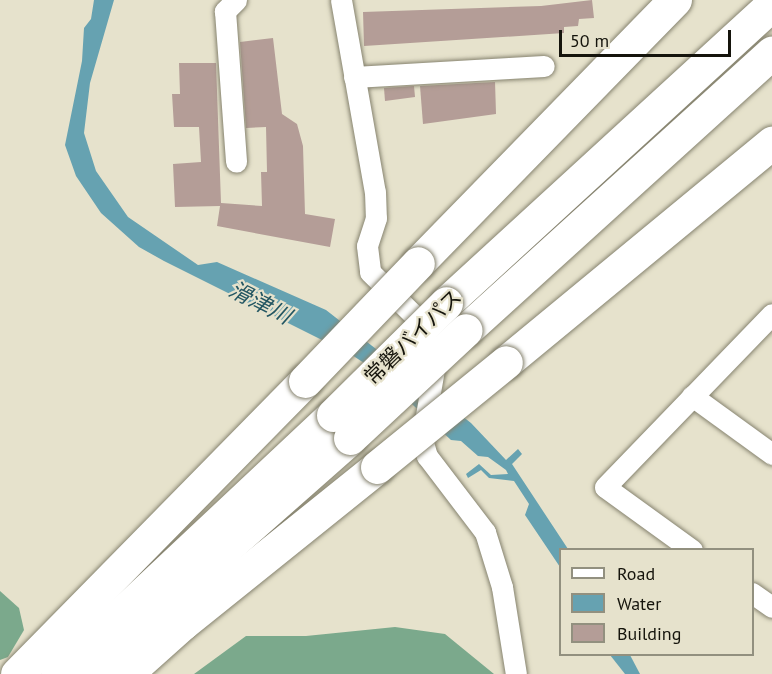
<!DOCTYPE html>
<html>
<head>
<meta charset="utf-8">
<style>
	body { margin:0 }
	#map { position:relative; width:772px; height:674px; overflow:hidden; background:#e6e2cc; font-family:"PT Sans","Noto Sans JP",sans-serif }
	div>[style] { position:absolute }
	.forest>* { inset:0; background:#7ba98c }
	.water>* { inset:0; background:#66a2b1 }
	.building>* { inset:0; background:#b49d97 }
	.roads { filter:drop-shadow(0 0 2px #86836f) drop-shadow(0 0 2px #86836f) }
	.street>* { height:21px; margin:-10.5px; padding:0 10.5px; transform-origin:10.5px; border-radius:10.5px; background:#fff }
	.highway>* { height:33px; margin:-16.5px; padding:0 16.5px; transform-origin:16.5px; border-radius:16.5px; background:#fff }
	.bridges { filter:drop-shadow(0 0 2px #86836f) drop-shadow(0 0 2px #86836f) }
	.highway-bridge>* { height:33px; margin:-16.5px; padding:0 16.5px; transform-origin:16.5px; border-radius:16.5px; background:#fff }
	span { translate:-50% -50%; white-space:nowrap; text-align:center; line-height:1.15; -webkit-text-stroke:4.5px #e6e2cc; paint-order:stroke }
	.street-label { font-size:21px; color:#15140c }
	.water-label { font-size:22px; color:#235662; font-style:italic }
	.legend { position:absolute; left:559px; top:548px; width:195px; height:108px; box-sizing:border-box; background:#e6e2cc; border:2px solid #92907f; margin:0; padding:8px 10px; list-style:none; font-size:18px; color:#15140c }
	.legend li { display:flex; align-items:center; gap:12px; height:30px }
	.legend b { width:30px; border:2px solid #92907f }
	.scale { position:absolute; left:559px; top:30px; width:172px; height:27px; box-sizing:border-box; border:3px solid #15140c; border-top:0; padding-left:8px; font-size:18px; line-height:21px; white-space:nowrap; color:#15140c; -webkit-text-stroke:4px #e6e2cc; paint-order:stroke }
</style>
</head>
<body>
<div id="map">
	<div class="forest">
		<div style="clip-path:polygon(0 591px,19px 608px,24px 630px,8px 657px,0 660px)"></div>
		<div style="clip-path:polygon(395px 627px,445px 634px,494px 674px,194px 674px,246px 636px,306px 636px)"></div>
	</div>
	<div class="water">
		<div style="clip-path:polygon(94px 0,114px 0,90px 83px,84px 133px,96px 171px,128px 217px,198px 265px,217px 262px,326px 310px,471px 423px,506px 460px,518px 449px,522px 454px,512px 464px,568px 549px,560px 550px,560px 567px,525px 515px,529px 504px,514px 481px,489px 478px,481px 470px,468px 478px,466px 474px,479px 464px,491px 475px,508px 474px,506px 470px,488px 457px,478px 456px,461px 441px,451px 440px,376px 371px,352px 355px,164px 261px,139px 247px,101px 213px,76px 176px,65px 145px,82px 61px,84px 28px,91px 19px)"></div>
		<div style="clip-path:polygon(610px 655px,630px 655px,640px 674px,625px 674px)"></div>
	</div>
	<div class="building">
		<div style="clip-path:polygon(592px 0,594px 18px,579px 19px,578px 26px,564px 27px,564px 33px,364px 46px,363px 12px,541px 6px)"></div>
		<div style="clip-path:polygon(273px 38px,282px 114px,297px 124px,303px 146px,305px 214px,335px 219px,330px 247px,217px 226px,220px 206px,175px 207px,173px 164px,201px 162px,199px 127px,174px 127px,172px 94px,180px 94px,179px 63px,216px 63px,221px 203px,262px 206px,261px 172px,267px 172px,266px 127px,246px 128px,240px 42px)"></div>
		<div style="clip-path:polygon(495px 82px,496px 114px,423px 124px,420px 86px)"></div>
		<div style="clip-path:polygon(414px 86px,415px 97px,385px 101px,384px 88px)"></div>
	</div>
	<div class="roads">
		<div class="street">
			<div style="left:236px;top:0;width:16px;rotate:135deg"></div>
			<div style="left:225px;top:11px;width:151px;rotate:85.8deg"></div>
			<div style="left:341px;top:0;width:195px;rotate:80deg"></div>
			<div style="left:375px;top:192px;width:26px;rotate:88deg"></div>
			<div style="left:376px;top:218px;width:29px;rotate:108deg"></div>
			<div style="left:367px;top:246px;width:26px;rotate:83deg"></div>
			<div style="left:370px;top:272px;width:74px;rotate:44.5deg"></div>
			<div style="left:423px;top:324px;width:27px;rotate:56deg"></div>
			<div style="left:438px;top:346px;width:94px;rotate:99.8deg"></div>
			<div style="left:422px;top:439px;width:18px;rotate:74deg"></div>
			<div style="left:427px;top:456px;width:96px;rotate:52.7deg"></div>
			<div style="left:485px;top:532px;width:58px;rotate:72.8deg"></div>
			<div style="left:502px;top:587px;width:88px;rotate:80.9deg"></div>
			<div style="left:354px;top:77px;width:190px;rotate:-3.3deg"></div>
			<div style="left:692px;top:396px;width:99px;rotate:35.9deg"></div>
			<div style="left:692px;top:550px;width:107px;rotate:-144.1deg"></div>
			<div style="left:605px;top:487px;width:240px;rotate:-46deg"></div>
			<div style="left:752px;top:593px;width:24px;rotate:35deg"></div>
		</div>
		<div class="highway">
			<div style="left:418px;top:263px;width:368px;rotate:-45.7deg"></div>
			<div style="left:446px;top:303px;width:442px;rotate:-42.5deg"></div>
			<div style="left:466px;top:330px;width:413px;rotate:-42.2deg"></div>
			<div style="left:506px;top:362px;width:345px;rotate:-39.5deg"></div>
			<div style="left:17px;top:674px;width:411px;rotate:-45.5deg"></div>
			<div style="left:57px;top:674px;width:378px;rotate:-43.2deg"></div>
			<div style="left:93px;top:674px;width:98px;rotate:-45.4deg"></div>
			<div style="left:162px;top:604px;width:251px;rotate:-41.4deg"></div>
			<div style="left:126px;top:674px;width:75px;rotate:-41.8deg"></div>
			<div style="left:182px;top:624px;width:250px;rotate:-38.8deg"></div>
		</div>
	</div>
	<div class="bridges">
		<div class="highway-bridge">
			<div style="left:305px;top:381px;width:163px;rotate:-46.2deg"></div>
			<div style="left:333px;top:415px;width:159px;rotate:-44.7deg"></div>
			<div style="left:350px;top:438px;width:158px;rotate:-43deg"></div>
			<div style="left:377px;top:467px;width:166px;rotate:-39.1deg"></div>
		</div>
	</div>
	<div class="street-label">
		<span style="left:413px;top:337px;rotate:-44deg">常磐バイパス</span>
	</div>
	<div class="water-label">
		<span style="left:260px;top:303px;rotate:27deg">滑津川</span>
	</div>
	<ul class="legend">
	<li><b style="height:8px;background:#fff"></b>Road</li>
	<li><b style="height:16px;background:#66a2b1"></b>Water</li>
	<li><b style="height:16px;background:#b49d97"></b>Building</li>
	</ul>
	<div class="scale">50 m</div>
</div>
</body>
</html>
